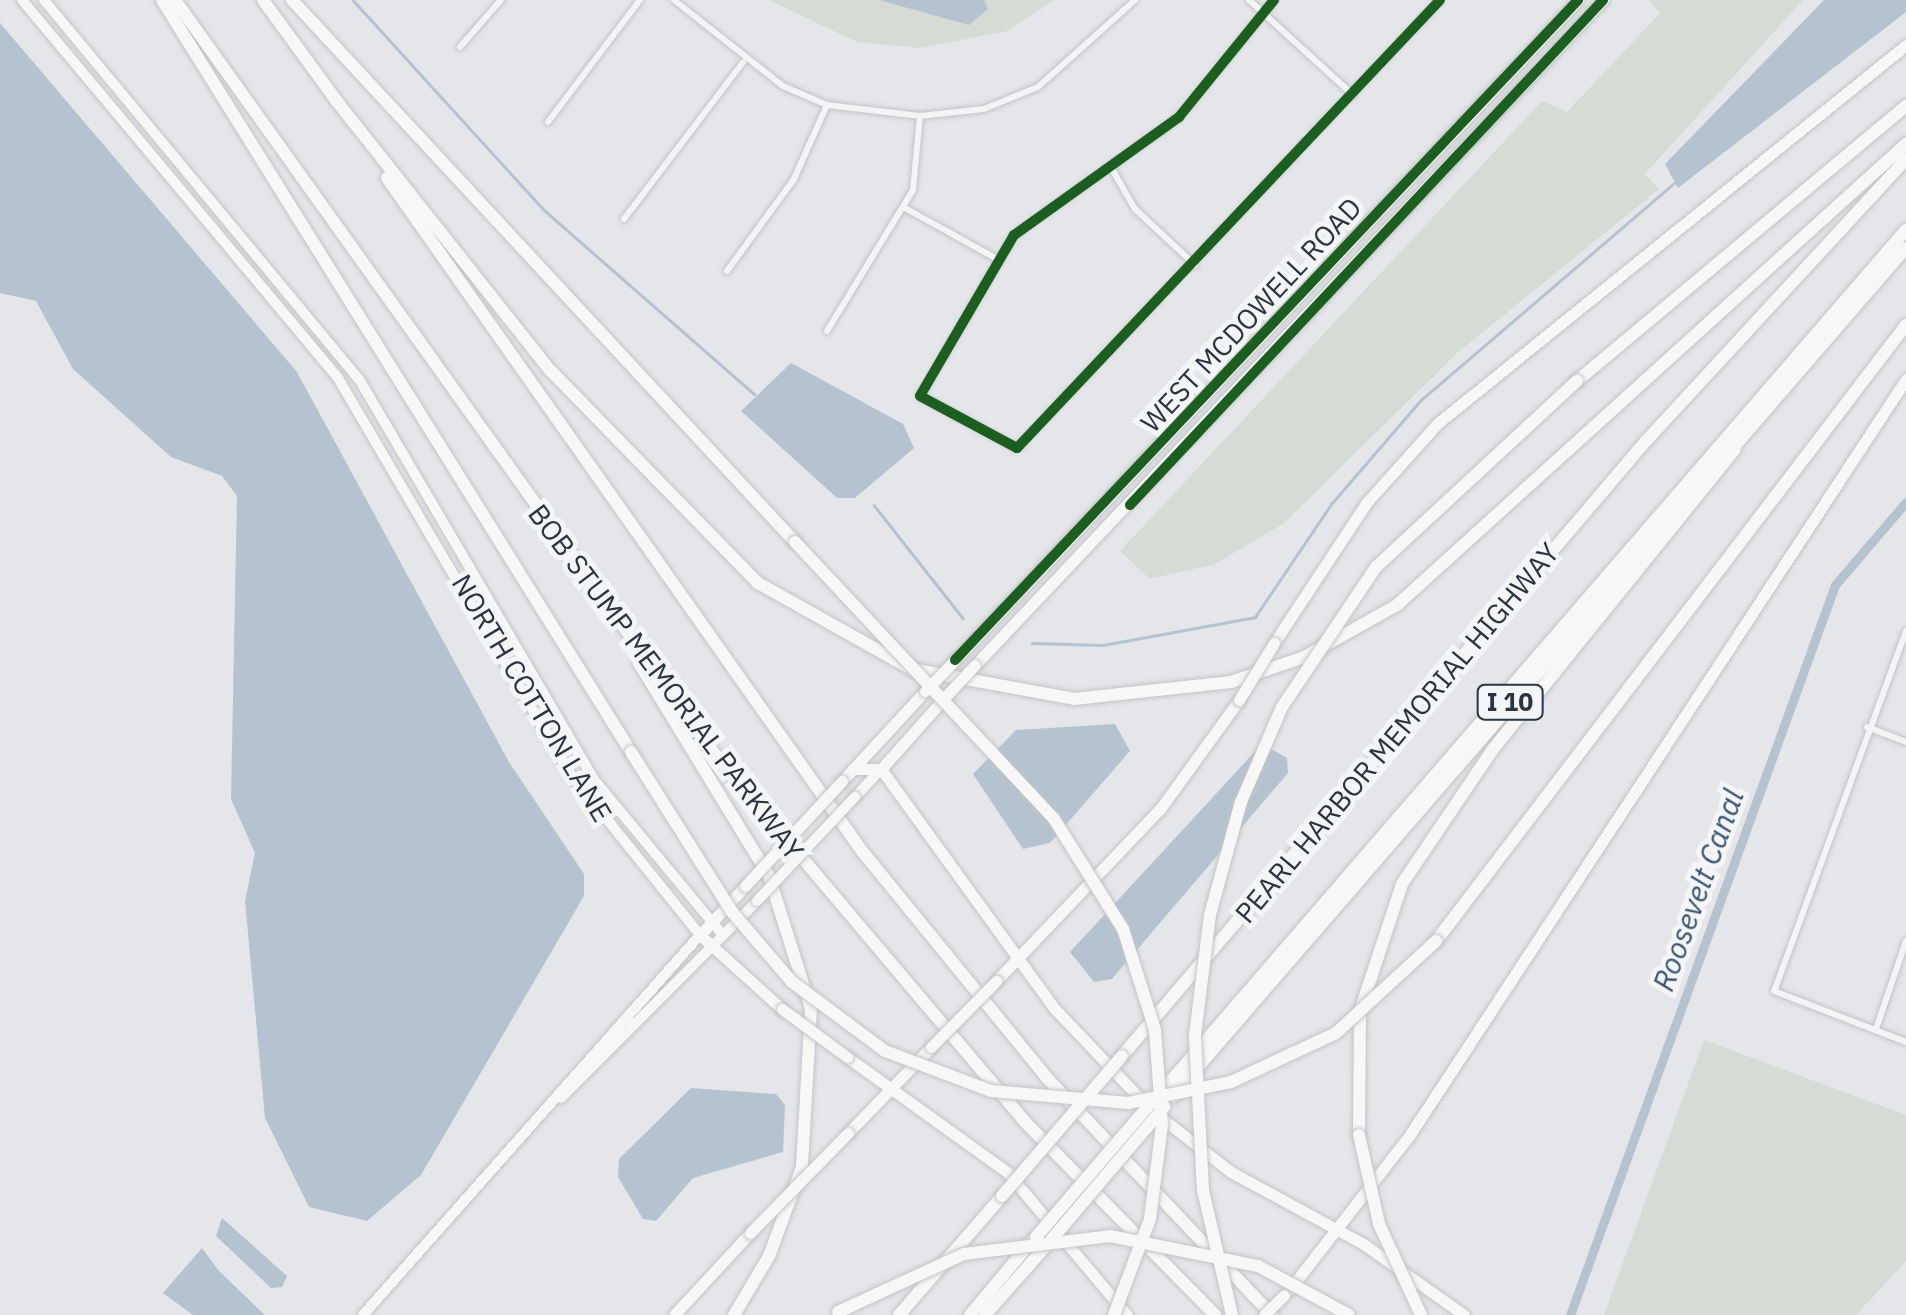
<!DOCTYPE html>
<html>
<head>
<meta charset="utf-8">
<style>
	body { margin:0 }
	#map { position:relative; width:1906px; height:1315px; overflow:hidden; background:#e4e6e9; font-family:"IBM Plex Sans",sans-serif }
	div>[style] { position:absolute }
	.green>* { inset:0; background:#d5dcd5 }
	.water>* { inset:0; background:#b5c3d0 }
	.stream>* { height:2.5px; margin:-1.25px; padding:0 1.25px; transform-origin:1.25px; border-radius:1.25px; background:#b5c3d0 }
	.canal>* { height:9px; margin:-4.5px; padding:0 4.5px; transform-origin:4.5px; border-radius:4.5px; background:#b5c3d0 }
	.roads { filter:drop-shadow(0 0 2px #c2c4c7) drop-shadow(0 0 2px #c2c4c7) }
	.street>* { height:6px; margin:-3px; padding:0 3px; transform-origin:3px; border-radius:3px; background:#f3f4f5 }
	.secondary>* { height:10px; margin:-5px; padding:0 5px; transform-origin:5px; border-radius:5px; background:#f7f7f7 }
	.primary>* { height:11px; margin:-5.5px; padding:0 5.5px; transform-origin:5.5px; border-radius:5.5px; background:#f7f7f7 }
	.highway>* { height:12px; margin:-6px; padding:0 6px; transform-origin:6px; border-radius:6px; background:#f7f7f7 }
	.bridges { filter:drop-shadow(0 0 2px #c2c4c7) drop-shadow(0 0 2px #c2c4c7) }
	.secondary-bridge>* { height:10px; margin:-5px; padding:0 5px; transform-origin:5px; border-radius:5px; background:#f7f7f7 }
	.primary-bridge>* { height:11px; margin:-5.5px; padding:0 5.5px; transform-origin:5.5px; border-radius:5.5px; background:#f7f7f7 }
	.highway-bridge>* { height:12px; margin:-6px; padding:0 6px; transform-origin:6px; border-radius:6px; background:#f7f7f7 }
	.cycleway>* { height:10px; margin:-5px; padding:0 5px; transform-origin:5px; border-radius:5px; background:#1b5e20 }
	span { translate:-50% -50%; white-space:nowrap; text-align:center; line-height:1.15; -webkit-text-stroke:10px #f3f5f7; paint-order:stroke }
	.shield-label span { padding:2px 8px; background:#f3f5f7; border:2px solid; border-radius:8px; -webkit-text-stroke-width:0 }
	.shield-label { font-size:25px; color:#2c3441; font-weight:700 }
	.street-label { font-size:28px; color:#2c3441 }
	.water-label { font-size:30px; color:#3a5471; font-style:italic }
</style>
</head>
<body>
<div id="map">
	<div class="green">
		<div style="clip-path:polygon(769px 0,1054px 0,1008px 31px,919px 48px,857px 42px)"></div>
		<div style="clip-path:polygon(1648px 0,1803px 0,1645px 174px,1659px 189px,1456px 354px,1283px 524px,1215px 564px,1150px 579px,1120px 551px,1542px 101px,1567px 112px,1660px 13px)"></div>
		<div style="clip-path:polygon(1704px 1040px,1906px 1115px,1906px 1261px,1856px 1315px,1604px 1315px)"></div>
	</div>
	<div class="water">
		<div style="clip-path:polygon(879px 0,984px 0,988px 9px,969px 25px)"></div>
		<div style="clip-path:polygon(1824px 0,1906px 0,1906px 12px,1678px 188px,1665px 164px)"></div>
		<div style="clip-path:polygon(0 23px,297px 372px,509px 762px,584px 874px,584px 896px,421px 1175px,367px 1221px,309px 1207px,265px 1118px,245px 901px,255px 853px,231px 799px,237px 496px,222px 476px,171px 457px,73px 369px,36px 301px,0 293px)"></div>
		<div style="clip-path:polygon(791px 363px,903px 424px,914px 448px,855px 498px,837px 498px,741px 411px)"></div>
		<div style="clip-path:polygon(1115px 724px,1130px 751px,1050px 843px,1023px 849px,973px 774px,1016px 730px)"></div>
		<div style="clip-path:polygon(1262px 744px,1287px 758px,1288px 773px,1112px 979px,1094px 982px,1070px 952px)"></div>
		<div style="clip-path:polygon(691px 1088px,776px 1094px,785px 1105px,783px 1152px,693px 1178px,656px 1221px,643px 1219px,618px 1177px,619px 1159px)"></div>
		<div style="clip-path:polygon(222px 1218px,287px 1276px,282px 1287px,271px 1288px,216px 1236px)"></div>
		<div style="clip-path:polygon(202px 1248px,219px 1271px,265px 1315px,193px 1315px,163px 1293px)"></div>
	</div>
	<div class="stream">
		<div style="left:353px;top:0;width:282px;rotate:47.7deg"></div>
		<div style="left:543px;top:209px;width:281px;rotate:41.2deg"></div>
		<div style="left:874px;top:505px;width:144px;rotate:51.8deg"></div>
		<div style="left:1032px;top:643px;width:71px;rotate:1.6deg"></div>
		<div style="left:1103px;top:645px;width:155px;rotate:-10.4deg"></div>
		<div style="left:1255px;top:617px;width:138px;rotate:-56deg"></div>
		<div style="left:1332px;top:503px;width:136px;rotate:-49.2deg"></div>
		<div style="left:1421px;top:400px;width:333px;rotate:-40.6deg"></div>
	</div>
	<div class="canal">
		<div style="left:1570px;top:1315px;width:777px;rotate:-70.05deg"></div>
		<div style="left:1835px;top:585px;width:109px;rotate:-49.5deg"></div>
	</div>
	<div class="roads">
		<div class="street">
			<div style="left:674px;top:0;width:139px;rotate:38.3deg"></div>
			<div style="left:783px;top:86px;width:48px;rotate:23.4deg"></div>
			<div style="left:827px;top:105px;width:94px;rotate:6.7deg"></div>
			<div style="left:920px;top:116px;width:64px;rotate:-6.2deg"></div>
			<div style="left:984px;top:109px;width:58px;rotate:-22.2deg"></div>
			<div style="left:1038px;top:87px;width:130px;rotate:-41.9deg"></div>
			<div style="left:1249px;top:0;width:141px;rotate:42.4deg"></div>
			<div style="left:1274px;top:0;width:151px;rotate:129.1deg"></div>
			<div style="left:1179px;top:117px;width:203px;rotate:144.4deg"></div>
			<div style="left:1014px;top:235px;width:186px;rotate:120.3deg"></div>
			<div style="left:920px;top:396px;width:110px;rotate:28.2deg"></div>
			<div style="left:1017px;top:448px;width:616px;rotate:-46.64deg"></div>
			<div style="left:460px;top:47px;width:62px;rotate:-48.9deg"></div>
			<div style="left:548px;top:122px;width:153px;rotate:-53deg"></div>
			<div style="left:1112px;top:169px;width:46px;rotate:60.1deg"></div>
			<div style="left:1135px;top:209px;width:82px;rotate:43deg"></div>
			<div style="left:905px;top:208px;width:107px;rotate:29deg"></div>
			<div style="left:624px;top:219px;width:197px;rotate:-52.8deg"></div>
			<div style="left:727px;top:271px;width:114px;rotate:-53.9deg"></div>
			<div style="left:794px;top:179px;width:81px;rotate:-66deg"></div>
			<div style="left:827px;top:331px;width:165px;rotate:-58.6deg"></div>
			<div style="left:913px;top:190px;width:74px;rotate:-84.6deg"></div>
			<div style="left:1906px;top:631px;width:383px;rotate:110.1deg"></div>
			<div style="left:1774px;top:991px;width:142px;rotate:21.1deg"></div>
			<div style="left:1867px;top:727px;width:42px;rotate:21deg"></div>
			<div style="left:1876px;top:1029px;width:93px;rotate:-71.2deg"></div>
		</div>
		<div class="secondary">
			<div style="left:22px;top:0;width:493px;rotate:50.1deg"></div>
			<div style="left:338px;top:378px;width:457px;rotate:59.6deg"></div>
			<div style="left:569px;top:772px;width:209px;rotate:51.2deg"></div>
			<div style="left:700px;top:935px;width:508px;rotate:131.57deg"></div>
			<div style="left:44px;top:0;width:493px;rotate:50.3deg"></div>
			<div style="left:359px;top:379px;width:466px;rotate:59.6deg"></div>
			<div style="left:595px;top:781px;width:200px;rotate:50.3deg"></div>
			<div style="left:855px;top:797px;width:38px;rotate:-47deg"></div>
			<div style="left:561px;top:1098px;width:278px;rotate:-45.1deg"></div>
		</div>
		<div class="primary">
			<div style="left:1274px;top:643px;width:169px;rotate:-56.6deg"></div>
			<div style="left:1367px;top:502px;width:106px;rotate:-48.1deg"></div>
			<div style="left:1438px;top:423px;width:602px;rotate:-38.93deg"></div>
			<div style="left:955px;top:660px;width:908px;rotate:-46.65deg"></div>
			<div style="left:975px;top:665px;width:915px;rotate:-46.64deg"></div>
			<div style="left:853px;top:769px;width:28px"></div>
			<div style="left:881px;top:769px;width:296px;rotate:54.1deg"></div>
			<div style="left:1055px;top:1009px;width:131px;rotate:46.5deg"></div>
			<div style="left:881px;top:769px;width:98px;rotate:-48.3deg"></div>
			<div style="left:842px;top:781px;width:122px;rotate:-47.3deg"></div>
			<div style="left:745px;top:886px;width:67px;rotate:132.6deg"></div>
			<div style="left:700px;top:935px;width:110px;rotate:42.1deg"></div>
			<div style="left:996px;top:981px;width:238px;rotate:-46.4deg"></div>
			<div style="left:1160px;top:809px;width:135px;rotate:-54.1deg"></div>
			<div style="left:847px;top:1057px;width:197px;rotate:35.7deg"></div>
			<div style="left:1007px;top:1172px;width:187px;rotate:50deg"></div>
			<div style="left:1159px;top:1116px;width:91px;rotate:37.9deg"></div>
			<div style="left:1231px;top:1172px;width:149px;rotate:28.5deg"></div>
			<div style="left:1362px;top:1243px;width:125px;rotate:35.2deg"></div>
			<div style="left:848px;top:1133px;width:120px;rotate:-46deg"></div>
			<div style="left:1289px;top:1290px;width:195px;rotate:-52.1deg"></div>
			<div style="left:1409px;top:1136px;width:906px;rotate:-56.71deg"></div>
			<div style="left:674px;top:1315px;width:112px;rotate:-47.2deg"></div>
		</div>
		<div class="highway">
			<div style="left:162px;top:0;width:886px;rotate:58.05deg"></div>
			<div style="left:175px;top:0;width:930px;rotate:54.41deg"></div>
			<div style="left:716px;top:756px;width:479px;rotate:49.8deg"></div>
			<div style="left:1025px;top:1122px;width:271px;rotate:45.4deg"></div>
			<div style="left:263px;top:0;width:127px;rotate:53.9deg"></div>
			<div style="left:292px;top:0;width:739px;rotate:47.14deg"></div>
			<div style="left:335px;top:99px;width:346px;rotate:51.6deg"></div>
			<div style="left:550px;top:370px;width:298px;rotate:45.7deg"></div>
			<div style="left:758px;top:583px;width:176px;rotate:29.3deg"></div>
			<div style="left:911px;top:669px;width:166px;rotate:10.4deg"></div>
			<div style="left:1074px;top:699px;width:158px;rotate:-6.2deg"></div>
			<div style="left:1231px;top:682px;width:77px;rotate:-18.9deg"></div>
			<div style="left:1304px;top:657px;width:107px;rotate:-29.2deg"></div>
			<div style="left:1397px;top:605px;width:687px;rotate:-42.17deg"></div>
			<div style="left:387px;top:178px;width:824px;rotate:54.79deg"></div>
			<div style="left:862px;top:851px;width:293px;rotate:50.8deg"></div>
			<div style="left:1047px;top:1078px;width:327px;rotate:46.5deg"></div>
			<div style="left:1577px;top:381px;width:429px;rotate:-39.9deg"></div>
			<div style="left:639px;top:663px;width:250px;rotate:58.6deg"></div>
			<div style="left:769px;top:876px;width:139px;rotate:72.5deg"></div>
			<div style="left:811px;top:1009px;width:158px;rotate:93.3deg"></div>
			<div style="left:802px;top:1167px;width:95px;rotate:110.3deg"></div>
			<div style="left:769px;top:1256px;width:69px;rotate:120.7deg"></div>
			<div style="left:1436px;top:941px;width:775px;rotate:-52.66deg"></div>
			<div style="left:1122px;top:1056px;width:808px;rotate:-49.57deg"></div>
			<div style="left:1646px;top:441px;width:384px;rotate:-47.3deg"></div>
			<div style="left:1157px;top:1097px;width:1146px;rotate:-49.18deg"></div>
			<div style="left:1172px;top:1097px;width:1122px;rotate:-49.16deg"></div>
			<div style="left:1359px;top:1135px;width:124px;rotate:-89.5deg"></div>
			<div style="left:1360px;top:1011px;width:134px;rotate:-71.7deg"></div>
			<div style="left:1402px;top:884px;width:163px;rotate:-56deg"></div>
			<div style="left:1493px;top:749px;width:385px;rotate:-51.1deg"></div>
			<div style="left:899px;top:1315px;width:157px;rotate:-49.1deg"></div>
			<div style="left:970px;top:1315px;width:98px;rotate:-50deg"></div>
			<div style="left:985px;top:1315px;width:92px;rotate:-48.5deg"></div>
		</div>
	</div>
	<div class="bridges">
		<div class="secondary-bridge">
			<div style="left:757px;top:901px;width:143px;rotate:-46.7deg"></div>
		</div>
		<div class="primary-bridge">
			<div style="left:925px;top:691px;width:43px;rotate:-45.9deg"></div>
			<div style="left:946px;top:696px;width:42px;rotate:-46.9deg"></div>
			<div style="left:1239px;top:700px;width:67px;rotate:-58.4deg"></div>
			<div style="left:745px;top:886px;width:143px;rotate:-47.3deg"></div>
			<div style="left:782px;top:1009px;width:81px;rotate:36.4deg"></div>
			<div style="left:931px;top:1047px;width:93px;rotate:-45.4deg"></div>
			<div style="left:750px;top:1233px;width:140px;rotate:-45.6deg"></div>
			<div style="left:1264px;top:1315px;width:28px;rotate:-45deg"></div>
		</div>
		<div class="highway-bridge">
			<div style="left:795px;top:542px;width:379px;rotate:46.9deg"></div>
			<div style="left:1054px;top:819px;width:130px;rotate:57.9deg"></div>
			<div style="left:1123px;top:929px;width:106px;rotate:72.4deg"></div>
			<div style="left:1155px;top:1030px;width:95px;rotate:85.8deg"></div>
			<div style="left:1162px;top:1125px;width:95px;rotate:97.3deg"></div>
			<div style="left:1150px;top:1219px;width:103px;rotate:110.6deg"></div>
			<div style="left:631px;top:752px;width:189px;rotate:57.7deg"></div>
			<div style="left:732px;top:912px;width:92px;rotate:49.4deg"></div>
			<div style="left:792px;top:982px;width:116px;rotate:36.6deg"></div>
			<div style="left:885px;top:1051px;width:113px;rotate:20.7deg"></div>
			<div style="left:991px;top:1091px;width:138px;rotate:5deg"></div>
			<div style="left:1128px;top:1103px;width:105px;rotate:-11.5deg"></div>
			<div style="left:1231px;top:1082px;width:116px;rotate:-25deg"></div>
			<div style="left:1336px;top:1033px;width:136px;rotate:-42.6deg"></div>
			<div style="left:1359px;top:1135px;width:91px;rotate:77.3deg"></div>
			<div style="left:1379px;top:1224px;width:100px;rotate:65.2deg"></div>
			<div style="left:1002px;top:1196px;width:184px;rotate:-49.4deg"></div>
			<div style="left:1036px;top:1237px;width:183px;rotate:-49.4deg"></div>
			<div style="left:1051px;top:1240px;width:175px;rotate:-49.6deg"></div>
			<div style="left:838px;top:1312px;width:139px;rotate:-24.7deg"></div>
			<div style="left:964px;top:1254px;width:147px;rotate:-7deg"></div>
			<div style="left:1110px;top:1236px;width:151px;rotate:11.5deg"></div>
			<div style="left:1258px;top:1266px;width:103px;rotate:28.3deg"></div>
			<div style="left:1232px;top:1315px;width:128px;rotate:-103.1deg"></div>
			<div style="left:1203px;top:1190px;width:155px;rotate:-93deg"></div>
			<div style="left:1195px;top:1035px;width:121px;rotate:-82.9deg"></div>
			<div style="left:1210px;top:915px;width:117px;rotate:-74.7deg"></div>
			<div style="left:1241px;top:802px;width:103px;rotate:-66.7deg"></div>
			<div style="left:1282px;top:707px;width:169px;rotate:-56.1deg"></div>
			<div style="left:1376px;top:567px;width:274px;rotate:-42.8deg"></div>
		</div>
	</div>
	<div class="cycleway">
		<div style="left:1274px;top:0;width:151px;rotate:129.1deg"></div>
		<div style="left:1179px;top:117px;width:203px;rotate:144.4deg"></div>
		<div style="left:1014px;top:235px;width:186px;rotate:120.3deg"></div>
		<div style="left:920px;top:396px;width:110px;rotate:28.2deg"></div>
		<div style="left:1017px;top:448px;width:616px;rotate:-46.64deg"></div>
		<div style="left:1130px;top:505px;width:692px;rotate:-46.87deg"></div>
		<div style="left:955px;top:660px;width:908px;rotate:-46.65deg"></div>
	</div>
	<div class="shield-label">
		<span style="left:1510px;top:702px">I 10</span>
	</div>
	<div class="street-label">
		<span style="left:1251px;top:315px;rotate:-47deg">WEST MCDOWELL ROAD</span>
		<span style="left:666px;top:682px;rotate:53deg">BOB STUMP MEMORIAL PARKWAY</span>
		<span style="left:532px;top:698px;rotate:59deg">NORTH COTTON LANE</span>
		<span style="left:1397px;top:733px;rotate:-50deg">PEARL HARBOR MEMORIAL HIGHWAY</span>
	</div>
	<div class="water-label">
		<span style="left:1698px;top:890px;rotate:-70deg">Roosevelt Canal</span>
	</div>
</div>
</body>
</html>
